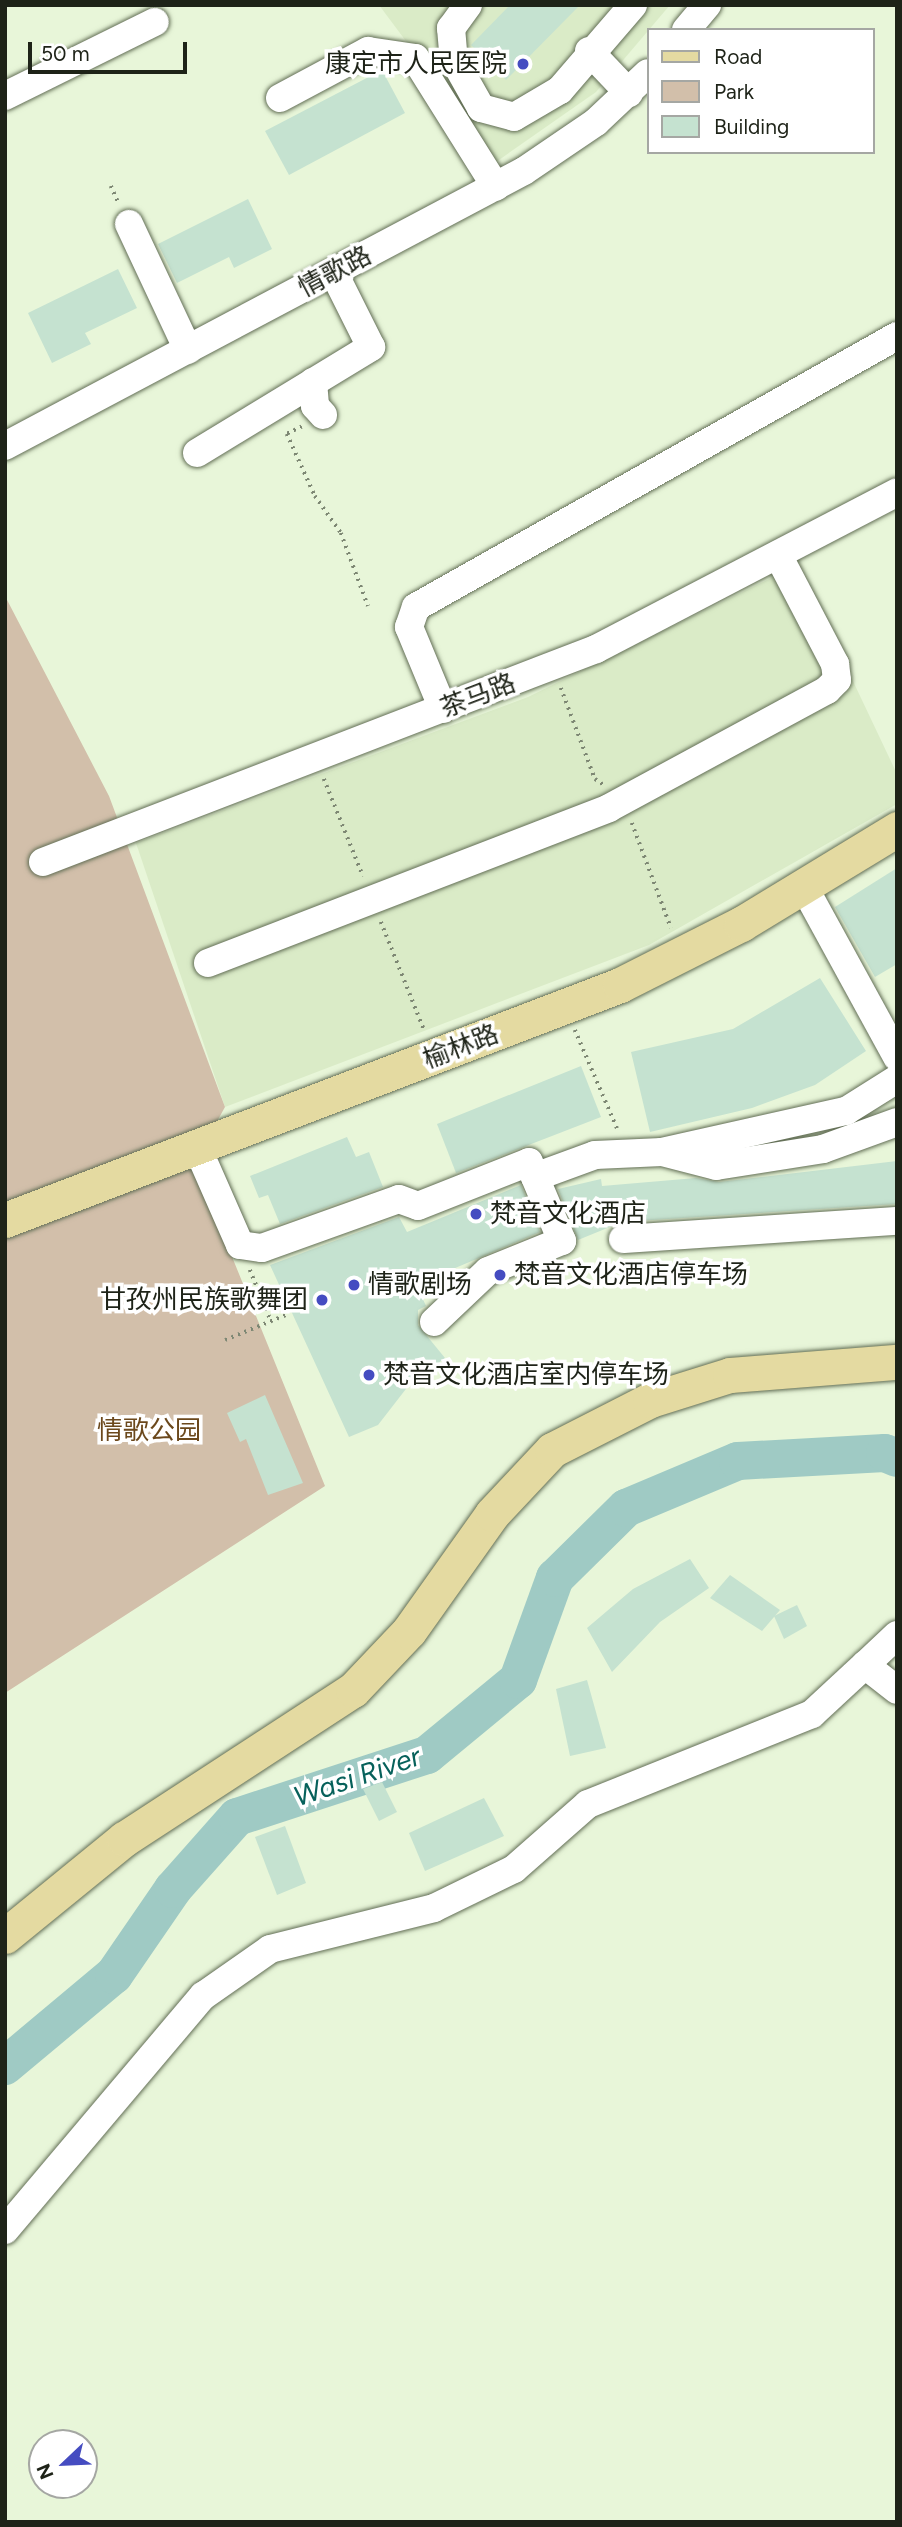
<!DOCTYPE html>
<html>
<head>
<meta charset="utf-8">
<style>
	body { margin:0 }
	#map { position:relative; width:902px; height:2527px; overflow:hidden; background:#e8f6d9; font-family:Figtree,"Noto Sans SC",sans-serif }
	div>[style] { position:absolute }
	.built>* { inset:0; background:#daebc7 }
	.green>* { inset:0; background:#d2bfaa }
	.river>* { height:38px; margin:-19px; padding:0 19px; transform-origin:19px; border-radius:19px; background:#9fcac4 }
	.building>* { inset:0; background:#c5e2d0 }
	.path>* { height:3.5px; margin-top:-1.75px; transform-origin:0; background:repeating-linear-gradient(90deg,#7d8773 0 2px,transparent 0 7px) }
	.roads { filter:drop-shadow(0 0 2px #626e55) drop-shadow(0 0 2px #626e55) }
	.minor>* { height:28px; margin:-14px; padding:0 14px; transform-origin:14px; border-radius:14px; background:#fff }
	.major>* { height:35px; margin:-17.5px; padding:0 17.5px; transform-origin:17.5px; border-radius:17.5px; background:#e4daa1 }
	.dots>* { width:19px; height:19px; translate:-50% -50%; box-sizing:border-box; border:4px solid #fff; border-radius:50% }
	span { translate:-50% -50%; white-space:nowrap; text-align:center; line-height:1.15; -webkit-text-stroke:7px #fff; paint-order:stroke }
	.poi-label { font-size:26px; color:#1e2318 }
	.right { translate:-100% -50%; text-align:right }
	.left { translate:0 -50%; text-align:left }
	.street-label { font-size:26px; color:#1e2318 }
	.park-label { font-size:26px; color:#6b481c }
	.water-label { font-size:28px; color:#07615b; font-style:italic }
	.frame { position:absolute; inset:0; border:7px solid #1e2318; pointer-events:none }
	.legend { position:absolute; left:647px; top:28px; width:228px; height:126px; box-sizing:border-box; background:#fff; border:2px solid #a5a7a3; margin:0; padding:9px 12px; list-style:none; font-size:21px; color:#1e2318 }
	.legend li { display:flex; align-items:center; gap:14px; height:35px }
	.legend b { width:35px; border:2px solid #a5a7a3 }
	.north { position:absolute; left:28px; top:2429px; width:70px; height:70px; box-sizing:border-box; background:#fff; border:2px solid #a5a7a3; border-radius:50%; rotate:247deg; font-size:19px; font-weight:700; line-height:28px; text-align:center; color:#1e2318 }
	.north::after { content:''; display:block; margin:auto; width:24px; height:32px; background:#454cc1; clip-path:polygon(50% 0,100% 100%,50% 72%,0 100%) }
	.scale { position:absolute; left:28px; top:42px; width:159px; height:32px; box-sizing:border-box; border:4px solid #1e2318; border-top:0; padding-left:9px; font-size:21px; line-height:24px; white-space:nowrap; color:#1e2318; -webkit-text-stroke:5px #fff; paint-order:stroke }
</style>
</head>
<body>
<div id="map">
	<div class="built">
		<div style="clip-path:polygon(379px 5px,670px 5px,596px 92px,496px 162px)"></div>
		<div style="clip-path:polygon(798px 565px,897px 774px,897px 804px,649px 945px,225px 1107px,136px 843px,528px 697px)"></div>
	</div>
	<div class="green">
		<div style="clip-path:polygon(5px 596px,109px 796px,225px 1107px,194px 1163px,325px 1486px,5px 1693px)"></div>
	</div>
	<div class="river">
		<div style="left:5px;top:2066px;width:142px;rotate:-39.9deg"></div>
		<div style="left:114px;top:1975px;width:104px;rotate:-55.5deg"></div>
		<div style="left:173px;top:1889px;width:96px;rotate:-48.4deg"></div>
		<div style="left:237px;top:1817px;width:200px;rotate:-18.1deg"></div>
		<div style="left:427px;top:1755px;width:118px;rotate:-39.5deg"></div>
		<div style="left:518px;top:1680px;width:109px;rotate:-70.1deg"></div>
		<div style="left:555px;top:1578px;width:100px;rotate:-44.6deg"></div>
		<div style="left:626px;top:1508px;width:121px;rotate:-22.8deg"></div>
		<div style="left:738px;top:1461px;width:147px;rotate:-3.1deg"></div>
		<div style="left:885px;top:1453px;width:13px;rotate:23deg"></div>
	</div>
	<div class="building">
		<div style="clip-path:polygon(510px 5px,580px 5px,506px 80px,471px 45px)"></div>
		<div style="clip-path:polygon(382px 70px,405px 113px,289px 175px,265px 131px)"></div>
		<div style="clip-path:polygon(248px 199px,272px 249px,234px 268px,229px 257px,177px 283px,158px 244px)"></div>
		<div style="clip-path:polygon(118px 269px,137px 308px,85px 333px,91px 344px,52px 363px,28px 313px)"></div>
		<div style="clip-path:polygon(897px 868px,897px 964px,875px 977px,835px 907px)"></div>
		<div style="clip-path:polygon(820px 978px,866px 1051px,815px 1085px,752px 1108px,650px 1132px,631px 1052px,733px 1029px)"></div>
		<div style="clip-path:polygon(581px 1066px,601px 1117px,456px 1173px,437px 1124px)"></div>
		<div style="clip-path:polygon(347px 1137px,356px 1157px,369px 1152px,383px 1187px,280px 1224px,268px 1195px,259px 1198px,250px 1176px)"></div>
		<div style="clip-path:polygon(897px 1161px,897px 1204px,622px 1222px,578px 1240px,558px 1189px,601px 1179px,602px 1186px,696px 1178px,719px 1182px)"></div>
		<div style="clip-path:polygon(521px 1185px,540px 1232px,427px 1280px,431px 1290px,421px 1295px,426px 1306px,418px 1310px,418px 1325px,445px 1358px,409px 1385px,378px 1425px,349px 1437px,270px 1265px,399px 1217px,407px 1232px)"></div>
		<div style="clip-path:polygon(265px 1395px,303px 1483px,268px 1495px,246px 1439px,240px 1442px,227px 1413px)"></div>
		<div style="clip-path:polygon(690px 1559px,709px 1588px,660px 1622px,612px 1672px,587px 1628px,633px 1589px)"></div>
		<div style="clip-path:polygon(730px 1575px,780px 1610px,762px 1631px,710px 1598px)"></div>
		<div style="clip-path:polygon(797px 1605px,807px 1626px,784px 1639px,774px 1616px)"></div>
		<div style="clip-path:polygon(587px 1680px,606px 1748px,570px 1756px,556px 1689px)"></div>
		<div style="clip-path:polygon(382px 1782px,397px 1812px,379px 1821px,363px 1789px)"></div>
		<div style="clip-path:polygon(484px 1798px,504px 1836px,425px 1871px,409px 1833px)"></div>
		<div style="clip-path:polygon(285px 1826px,306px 1883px,277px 1895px,255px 1837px)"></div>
	</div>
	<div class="path">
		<div style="left:111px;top:186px;width:20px;rotate:66deg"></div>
		<div style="left:302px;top:427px;width:17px;rotate:155deg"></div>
		<div style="left:287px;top:434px;width:68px;rotate:65.7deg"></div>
		<div style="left:315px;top:496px;width:45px;rotate:54.9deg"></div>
		<div style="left:341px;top:533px;width:78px;rotate:69.7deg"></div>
		<div style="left:561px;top:688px;width:97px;rotate:69.5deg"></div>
		<div style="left:595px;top:779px;width:11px;rotate:34deg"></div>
		<div style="left:324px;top:779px;width:105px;rotate:68.1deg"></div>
		<div style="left:632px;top:823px;width:112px;rotate:69.6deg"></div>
		<div style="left:381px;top:922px;width:118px;rotate:68.2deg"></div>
		<div style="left:575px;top:1030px;width:107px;rotate:66.8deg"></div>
		<div style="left:250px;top:1270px;width:55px;rotate:67.6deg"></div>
		<div style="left:225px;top:1340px;width:68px;rotate:-22.4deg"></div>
	</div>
	<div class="roads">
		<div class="minor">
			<div style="left:468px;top:5px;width:29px;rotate:126deg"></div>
			<div style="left:451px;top:28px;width:32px;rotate:85deg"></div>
			<div style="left:454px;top:60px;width:55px;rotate:60.6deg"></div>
			<div style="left:481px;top:108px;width:34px;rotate:15deg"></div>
			<div style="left:514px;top:117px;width:53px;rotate:-30.4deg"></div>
			<div style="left:560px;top:90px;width:112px;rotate:-49.3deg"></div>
			<div style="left:686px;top:30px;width:33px;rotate:-50deg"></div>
			<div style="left:589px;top:51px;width:58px;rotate:46.4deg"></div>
			<div style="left:5px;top:96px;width:167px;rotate:-26.3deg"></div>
			<div style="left:280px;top:98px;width:100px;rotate:-28.1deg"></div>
			<div style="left:368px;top:51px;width:48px;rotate:8.5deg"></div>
			<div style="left:415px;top:58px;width:152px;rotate:57.9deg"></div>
			<div style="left:129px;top:224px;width:139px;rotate:64.9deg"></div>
			<div style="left:313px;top:382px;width:24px;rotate:85deg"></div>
			<div style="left:315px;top:406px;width:12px;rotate:48deg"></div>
			<div style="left:5px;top:446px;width:587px;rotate:-27.92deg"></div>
			<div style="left:524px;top:171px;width:87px;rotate:-34.2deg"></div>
			<div style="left:596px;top:122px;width:71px;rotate:-43.3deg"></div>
			<div style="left:197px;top:453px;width:204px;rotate:-31.3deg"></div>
			<div style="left:371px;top:347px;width:83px;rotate:-116.6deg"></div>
			<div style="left:443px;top:709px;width:89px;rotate:-112.5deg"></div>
			<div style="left:409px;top:627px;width:21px;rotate:-71deg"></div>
			<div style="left:416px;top:607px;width:552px;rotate:-29.4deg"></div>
			<div style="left:43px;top:862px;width:593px;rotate:-21.07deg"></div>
			<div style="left:596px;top:649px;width:339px;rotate:-27.5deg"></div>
			<div style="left:804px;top:887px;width:194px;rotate:61.3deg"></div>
			<div style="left:208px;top:963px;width:430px;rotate:-21.1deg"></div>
			<div style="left:609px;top:808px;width:248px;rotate:-28.4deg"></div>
			<div style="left:827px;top:690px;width:14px;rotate:-45deg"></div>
			<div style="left:837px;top:680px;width:16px;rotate:-97deg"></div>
			<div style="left:835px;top:664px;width:123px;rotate:-117.6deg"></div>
			<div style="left:197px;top:1147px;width:107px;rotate:66.3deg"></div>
			<div style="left:240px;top:1245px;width:22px;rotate:8deg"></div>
			<div style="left:262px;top:1248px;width:145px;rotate:-19.7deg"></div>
			<div style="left:399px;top:1199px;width:20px;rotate:20deg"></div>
			<div style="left:418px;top:1206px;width:119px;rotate:-21.6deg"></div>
			<div style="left:529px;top:1162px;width:16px;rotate:68deg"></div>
			<div style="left:535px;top:1177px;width:64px;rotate:-20.1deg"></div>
			<div style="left:595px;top:1155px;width:67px;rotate:-2.6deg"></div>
			<div style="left:662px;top:1152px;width:189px;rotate:-12.6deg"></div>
			<div style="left:846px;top:1111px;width:60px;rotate:-32.1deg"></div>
			<div style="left:662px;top:1152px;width:56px;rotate:14.5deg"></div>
			<div style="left:716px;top:1166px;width:108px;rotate:-9deg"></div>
			<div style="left:823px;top:1149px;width:79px;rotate:-20deg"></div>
			<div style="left:623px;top:1239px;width:275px;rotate:-3.8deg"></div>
			<div style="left:434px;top:1322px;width:74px;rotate:-43.4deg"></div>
			<div style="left:488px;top:1271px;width:80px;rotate:-22.1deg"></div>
			<div style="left:562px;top:1241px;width:69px;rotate:-112.9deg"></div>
			<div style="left:897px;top:1635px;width:44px;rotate:136.8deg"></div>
			<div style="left:865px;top:1665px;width:41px;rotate:38deg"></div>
			<div style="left:5px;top:2230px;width:307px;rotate:-49.8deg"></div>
			<div style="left:203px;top:1996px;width:82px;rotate:-35deg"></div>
			<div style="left:270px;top:1949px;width:169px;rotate:-14deg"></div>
			<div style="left:434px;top:1908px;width:89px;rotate:-26deg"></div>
			<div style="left:514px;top:1869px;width:98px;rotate:-41.3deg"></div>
			<div style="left:588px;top:1804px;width:241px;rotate:-21.9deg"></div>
			<div style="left:812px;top:1714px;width:72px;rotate:-42.8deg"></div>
		</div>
		<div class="major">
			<div style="left:5px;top:1220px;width:658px;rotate:-20.91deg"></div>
			<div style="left:620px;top:985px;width:136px;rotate:-26.8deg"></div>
			<div style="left:741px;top:924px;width:183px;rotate:-31.3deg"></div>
			<div style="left:5px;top:1936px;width:154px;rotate:-39.2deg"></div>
			<div style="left:124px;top:1839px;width:273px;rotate:-33.1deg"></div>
			<div style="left:353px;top:1690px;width:81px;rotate:-46.5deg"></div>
			<div style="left:409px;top:1631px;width:143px;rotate:-54.6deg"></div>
			<div style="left:492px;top:1514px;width:88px;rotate:-46.8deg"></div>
			<div style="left:552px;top:1450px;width:110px;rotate:-27deg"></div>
			<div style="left:650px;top:1400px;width:84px;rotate:-17.4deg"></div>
			<div style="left:730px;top:1375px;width:168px;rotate:-4.5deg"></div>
		</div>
	</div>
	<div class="dots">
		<div style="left:523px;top:64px;background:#454cc1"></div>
		<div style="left:476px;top:1214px;background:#454cc1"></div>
		<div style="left:500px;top:1275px;background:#454cc1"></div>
		<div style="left:354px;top:1285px;background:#454cc1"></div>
		<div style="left:322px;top:1300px;background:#454cc1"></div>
		<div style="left:369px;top:1375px;background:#454cc1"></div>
	</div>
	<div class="poi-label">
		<span class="right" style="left:507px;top:64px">康定市人民医院</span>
		<span class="left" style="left:490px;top:1214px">梵音文化酒店</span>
		<span class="left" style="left:514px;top:1275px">梵音文化酒店停车场</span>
		<span class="left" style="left:368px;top:1285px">情歌剧场</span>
		<span class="right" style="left:308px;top:1300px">甘孜州民族歌舞团</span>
		<span class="left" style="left:383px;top:1375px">梵音文化酒店室内停车场</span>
	</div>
	<div class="street-label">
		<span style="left:335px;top:272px;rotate:-28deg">情歌路</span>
		<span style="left:478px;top:696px;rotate:-21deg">茶马路</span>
		<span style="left:461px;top:1047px;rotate:-21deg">榆林路</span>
	</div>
	<div class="park-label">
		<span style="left:149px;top:1431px">情歌公园</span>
	</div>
	<div class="water-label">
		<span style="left:357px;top:1776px;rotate:-19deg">Wasi River</span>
	</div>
	<div class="frame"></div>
	<ul class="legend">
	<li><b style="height:9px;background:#e4daa1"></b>Road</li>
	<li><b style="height:19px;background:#d2bfaa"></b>Park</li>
	<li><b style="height:19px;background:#c5e2d0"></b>Building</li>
	</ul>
	<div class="north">N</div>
	<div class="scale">50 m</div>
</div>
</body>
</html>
